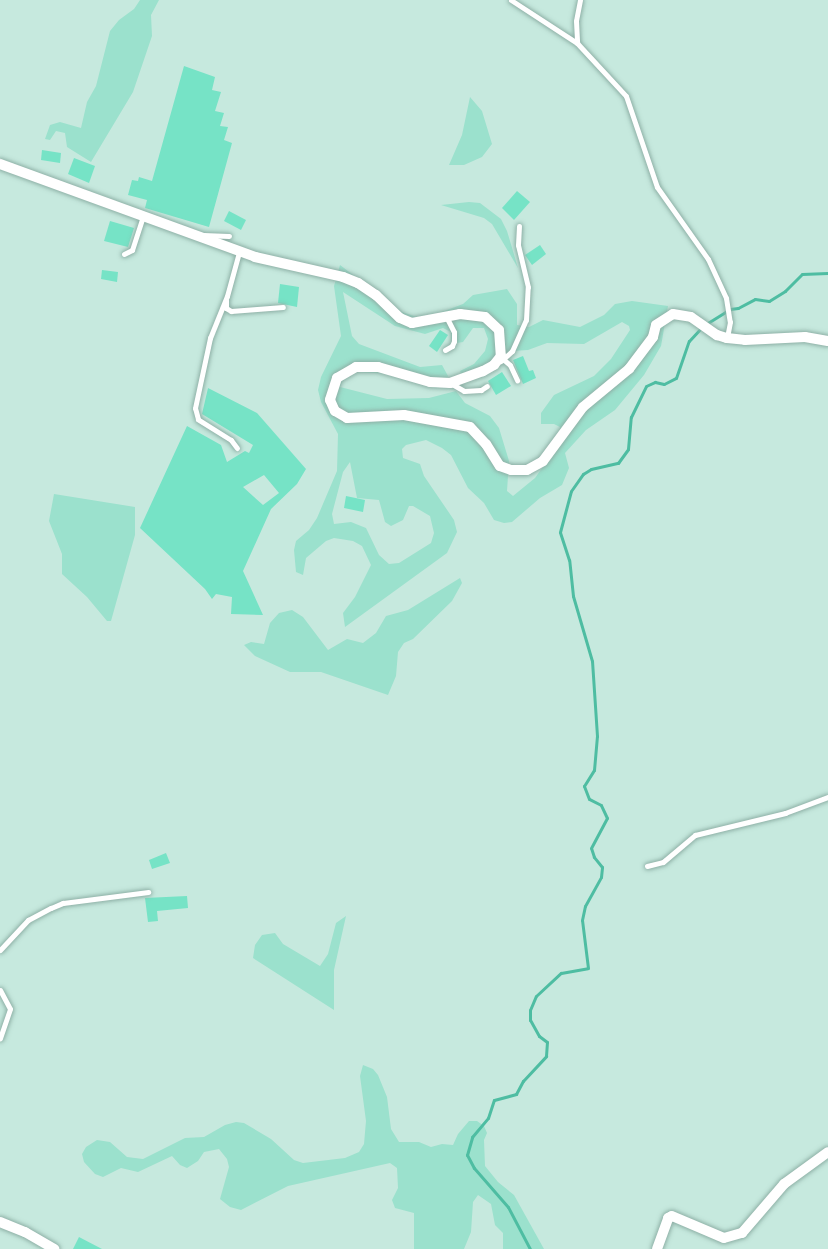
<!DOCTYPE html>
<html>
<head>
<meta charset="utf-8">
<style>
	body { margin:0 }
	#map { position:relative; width:828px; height:1249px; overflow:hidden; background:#c6e9de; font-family:"Public Sans",sans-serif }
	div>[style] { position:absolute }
	.green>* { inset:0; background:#9be1cd }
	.stream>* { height:3px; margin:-1.5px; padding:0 1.5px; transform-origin:1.5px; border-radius:1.5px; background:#4ebda2 }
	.building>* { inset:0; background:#76e3c6 }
	.roads { filter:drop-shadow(0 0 2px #8eb0a6) drop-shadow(0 0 2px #8eb0a6) }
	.lane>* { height:5px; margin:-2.5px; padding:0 2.5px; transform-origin:2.5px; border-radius:2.5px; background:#fff }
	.street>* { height:10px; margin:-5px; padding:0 5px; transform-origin:5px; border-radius:5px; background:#fff }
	span { translate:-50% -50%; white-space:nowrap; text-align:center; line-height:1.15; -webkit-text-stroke:5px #fff; paint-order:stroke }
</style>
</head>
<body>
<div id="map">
	<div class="green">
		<div style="clip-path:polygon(140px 0,159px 0,151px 15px,152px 36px,133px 92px,91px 162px,67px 147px,65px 133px,56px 131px,50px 140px,45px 139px,50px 125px,60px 122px,81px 128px,87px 102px,96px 86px,110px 31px,119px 20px,134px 9px)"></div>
		<div style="clip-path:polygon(470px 97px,482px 111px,492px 144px,482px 157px,464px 165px,449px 165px,462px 135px)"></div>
		<div style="clip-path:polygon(469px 202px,480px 203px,501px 219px,507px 231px,518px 268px,492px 224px,484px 218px,441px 205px)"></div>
		<div style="clip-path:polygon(evenodd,340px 265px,402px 312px,423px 319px,463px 304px,473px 295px,507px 289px,517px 304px,517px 325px,529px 327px,543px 320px,580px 327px,604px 315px,615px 304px,632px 301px,668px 306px,661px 346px,644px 375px,615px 410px,586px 430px,565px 453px,569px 468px,562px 485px,540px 498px,512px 522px,504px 523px,494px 520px,484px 503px,468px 488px,451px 455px,442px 448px,426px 440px,406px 445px,402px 449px,403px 458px,420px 464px,424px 476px,454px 520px,457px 532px,447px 553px,345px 627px,343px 613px,355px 597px,371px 565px,362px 546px,353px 541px,334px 538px,326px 541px,306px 558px,303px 575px,296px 572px,294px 550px,296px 541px,309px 530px,317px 518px,337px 471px,338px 434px,321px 402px,318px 390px,321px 377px,341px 336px,334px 286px,340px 265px,343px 292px,395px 326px,425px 334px,443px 328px,451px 332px,451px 339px,457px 343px,463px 342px,473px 328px,484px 328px,488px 339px,485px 351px,474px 364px,460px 371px,464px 382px,476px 379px,512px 351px,528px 350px,547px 343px,584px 344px,622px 322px,629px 326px,630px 330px,611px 359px,594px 376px,554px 395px,541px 413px,541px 424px,554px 424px,560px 427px,559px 444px,535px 478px,513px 496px,507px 491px,509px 461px,499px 428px,490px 416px,465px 403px,456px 391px,429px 398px,387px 399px,340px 387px,344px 377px,356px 372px,392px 374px,436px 388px,444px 386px,448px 376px,442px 365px,420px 367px,359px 344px,352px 336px,343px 292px,340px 265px,350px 462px,357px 498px,379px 500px,385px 522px,391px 526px,403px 520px,409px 506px,413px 506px,430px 516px,434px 533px,431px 543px,399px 563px,389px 564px,379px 555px,366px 528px,351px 522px,334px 524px,332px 514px,343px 472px,350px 462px)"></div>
		<div style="clip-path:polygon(54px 494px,135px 507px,135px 535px,111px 621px,107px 621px,87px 597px,62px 574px,62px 554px,49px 521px)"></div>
		<div style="clip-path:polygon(460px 578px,462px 583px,452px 601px,413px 639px,404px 643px,398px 652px,396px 676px,388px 695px,321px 672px,290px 672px,255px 656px,244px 645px,251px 642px,264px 644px,270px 623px,279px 613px,292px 610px,303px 617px,328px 650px,347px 639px,363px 643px,376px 633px,386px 616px,408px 610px)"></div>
		<div style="clip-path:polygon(346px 916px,334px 970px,334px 1010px,253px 958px,255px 945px,262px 935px,275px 933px,283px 944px,320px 966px,328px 954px,336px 923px)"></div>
		<div style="clip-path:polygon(363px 1065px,373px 1069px,378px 1075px,387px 1097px,391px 1129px,399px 1142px,419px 1142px,431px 1147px,442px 1144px,453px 1145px,458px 1134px,469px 1121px,477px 1121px,484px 1126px,487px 1133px,484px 1140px,485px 1166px,498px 1182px,514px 1195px,544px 1249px,503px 1249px,503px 1233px,495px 1225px,491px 1204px,478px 1195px,473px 1202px,471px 1232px,464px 1249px,414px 1249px,414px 1213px,395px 1208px,392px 1200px,398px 1188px,397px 1168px,390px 1163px,288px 1186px,241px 1210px,230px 1207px,220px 1199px,229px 1167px,227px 1159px,219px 1149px,204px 1152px,198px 1161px,187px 1168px,180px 1165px,172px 1156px,138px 1172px,121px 1168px,103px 1177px,95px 1174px,84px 1162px,82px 1154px,86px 1147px,97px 1140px,110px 1142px,127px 1157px,143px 1159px,185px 1138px,204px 1137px,225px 1125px,236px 1122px,244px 1123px,271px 1139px,294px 1160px,303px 1163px,345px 1158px,359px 1152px,364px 1144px,366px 1121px,360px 1076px)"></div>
	</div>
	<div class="stream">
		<div style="left:706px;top:324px;width:28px;rotate:-32deg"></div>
		<div style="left:730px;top:309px;width:8px;rotate:-7deg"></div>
		<div style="left:738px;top:308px;width:19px;rotate:-28deg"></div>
		<div style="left:755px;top:299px;width:14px;rotate:8deg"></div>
		<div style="left:769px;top:301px;width:19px;rotate:-32deg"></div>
		<div style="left:785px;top:291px;width:24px;rotate:-45deg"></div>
		<div style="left:802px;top:274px;width:26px;rotate:-2deg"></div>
		<div style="left:530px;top:1249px;width:47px;rotate:-117.6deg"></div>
		<div style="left:508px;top:1207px;width:52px;rotate:-131.1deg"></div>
		<div style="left:474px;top:1168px;width:15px;rotate:-118deg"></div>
		<div style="left:467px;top:1155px;width:19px;rotate:-74deg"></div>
		<div style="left:472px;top:1137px;width:25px;rotate:-50deg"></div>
		<div style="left:488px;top:1118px;width:19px;rotate:-72deg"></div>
		<div style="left:494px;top:1100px;width:23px;rotate:-15deg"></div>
		<div style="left:516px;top:1094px;width:15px;rotate:-62deg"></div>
		<div style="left:523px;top:1081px;width:34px;rotate:-47deg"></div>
		<div style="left:546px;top:1056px;width:14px;rotate:-86deg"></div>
		<div style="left:547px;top:1042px;width:10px;rotate:-143deg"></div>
		<div style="left:539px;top:1036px;width:18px;rotate:-119deg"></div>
		<div style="left:530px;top:1020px;width:10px;rotate:-90deg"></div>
		<div style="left:530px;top:1010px;width:15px;rotate:-67deg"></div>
		<div style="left:536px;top:996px;width:34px;rotate:-43deg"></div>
		<div style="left:561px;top:973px;width:27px;rotate:-10deg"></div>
		<div style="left:588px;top:968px;width:48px;rotate:-97.1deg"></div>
		<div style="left:582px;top:920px;width:14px;rotate:-78deg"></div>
		<div style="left:585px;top:906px;width:33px;rotate:-61deg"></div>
		<div style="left:601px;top:877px;width:10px;rotate:-84deg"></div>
		<div style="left:602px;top:867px;width:13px;rotate:-129deg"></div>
		<div style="left:594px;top:857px;width:9px;rotate:-108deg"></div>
		<div style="left:591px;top:848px;width:34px;rotate:-62deg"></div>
		<div style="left:607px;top:818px;width:14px;rotate:-115deg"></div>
		<div style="left:601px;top:805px;width:13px;rotate:-153deg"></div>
		<div style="left:589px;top:799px;width:14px;rotate:-111deg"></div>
		<div style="left:584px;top:786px;width:19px;rotate:-58deg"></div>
		<div style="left:594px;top:770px;width:34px;rotate:-85deg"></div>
		<div style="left:597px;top:736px;width:75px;rotate:-93.8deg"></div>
		<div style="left:592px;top:661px;width:68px;rotate:-106.3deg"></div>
		<div style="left:573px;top:596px;width:36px;rotate:-96deg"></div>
		<div style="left:569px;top:560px;width:29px;rotate:-108deg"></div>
		<div style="left:560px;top:532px;width:42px;rotate:-75deg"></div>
		<div style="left:571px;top:491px;width:21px;rotate:-55deg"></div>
		<div style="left:583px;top:474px;width:9px;rotate:-32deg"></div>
		<div style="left:591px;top:469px;width:28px;rotate:-13deg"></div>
		<div style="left:618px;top:463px;width:17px;rotate:-54deg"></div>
		<div style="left:628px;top:449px;width:32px;rotate:-85deg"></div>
		<div style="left:631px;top:417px;width:34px;rotate:-64deg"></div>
		<div style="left:646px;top:386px;width:10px;rotate:-24deg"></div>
		<div style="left:655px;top:382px;width:9px;rotate:13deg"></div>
		<div style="left:664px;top:384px;width:13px;rotate:-27deg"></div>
		<div style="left:676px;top:378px;width:39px;rotate:-71deg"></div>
		<div style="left:689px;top:341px;width:18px;rotate:-47deg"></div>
	</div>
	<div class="building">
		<div style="clip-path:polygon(184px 66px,215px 77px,212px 90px,221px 92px,215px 111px,224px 113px,220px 126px,228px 127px,224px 140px,232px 143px,209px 227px,145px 208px,147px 200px,128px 195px,132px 180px,138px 181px,139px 177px,152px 181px)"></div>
		<div style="clip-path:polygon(42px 150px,61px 153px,60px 163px,41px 160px)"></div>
		<div style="clip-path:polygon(74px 158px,95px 166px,89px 183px,68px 174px)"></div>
		<div style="clip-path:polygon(517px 191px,530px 202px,514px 220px,502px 208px)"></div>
		<div style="clip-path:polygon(229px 211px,246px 220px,241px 230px,224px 221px)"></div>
		<div style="clip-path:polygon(110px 221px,134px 228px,128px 247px,104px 241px)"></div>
		<div style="clip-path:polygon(540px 245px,546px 254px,532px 265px,525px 255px)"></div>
		<div style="clip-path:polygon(102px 270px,118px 272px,117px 282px,101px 279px)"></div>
		<div style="clip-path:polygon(280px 284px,299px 287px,297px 307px,278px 303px)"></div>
		<div style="clip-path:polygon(440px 330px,448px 335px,437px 352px,429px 346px)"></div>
		<div style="clip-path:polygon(523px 356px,529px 371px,533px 370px,536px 378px,523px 384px,513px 360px)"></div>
		<div style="clip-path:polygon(502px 372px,511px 386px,496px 395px,488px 381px)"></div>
		<div style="clip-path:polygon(evenodd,208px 388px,257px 413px,306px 469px,297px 484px,271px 509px,243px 571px,263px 615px,231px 614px,232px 597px,216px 594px,212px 599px,205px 589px,140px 528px,187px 426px,221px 445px,227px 462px,245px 451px,249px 453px,253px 445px,202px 414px,208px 388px,264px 475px,279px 493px,263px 505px,243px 487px,264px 475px)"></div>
		<div style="clip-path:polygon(346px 496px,365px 500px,363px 512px,344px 508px)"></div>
		<div style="clip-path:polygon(166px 853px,170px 863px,152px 869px,149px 860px)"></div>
		<div style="clip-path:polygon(187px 896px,188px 908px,157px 911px,158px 921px,148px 922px,145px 898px)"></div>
		<div style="clip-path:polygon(79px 1237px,102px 1249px,73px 1249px)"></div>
	</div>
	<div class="roads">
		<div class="lane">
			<div style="left:511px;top:0;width:79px;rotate:33.1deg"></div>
			<div style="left:580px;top:0;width:21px;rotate:101deg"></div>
			<div style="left:576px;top:21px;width:22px;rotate:87deg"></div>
			<div style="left:577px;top:43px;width:72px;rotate:47.2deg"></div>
			<div style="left:626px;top:96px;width:96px;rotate:71.2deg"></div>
			<div style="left:657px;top:187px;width:88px;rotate:54.7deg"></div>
			<div style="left:708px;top:259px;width:43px;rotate:65.2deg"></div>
			<div style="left:726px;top:298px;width:24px;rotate:81deg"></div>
			<div style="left:730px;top:322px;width:16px;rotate:101deg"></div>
			<div style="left:203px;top:235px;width:26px;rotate:2deg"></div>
			<div style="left:124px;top:254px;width:9px;rotate:-27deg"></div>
			<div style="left:132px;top:250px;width:36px;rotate:-72deg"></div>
			<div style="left:226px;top:300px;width:8px;rotate:90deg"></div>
			<div style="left:226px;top:308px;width:6px;rotate:31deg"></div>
			<div style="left:231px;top:311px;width:52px;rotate:-4.4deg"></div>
			<div style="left:445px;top:350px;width:8px;rotate:-30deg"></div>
			<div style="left:452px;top:346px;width:5px;rotate:-68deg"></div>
			<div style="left:454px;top:341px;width:9px;rotate:-90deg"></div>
			<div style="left:454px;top:332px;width:16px;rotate:-117deg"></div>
			<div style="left:503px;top:359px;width:9px;rotate:41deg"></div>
			<div style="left:510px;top:365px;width:17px;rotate:65deg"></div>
			<div style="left:501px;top:361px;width:15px;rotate:-42deg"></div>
			<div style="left:512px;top:351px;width:34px;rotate:-66deg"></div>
			<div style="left:526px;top:320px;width:33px;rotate:-87deg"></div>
			<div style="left:528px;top:287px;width:43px;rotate:-103.4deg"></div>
			<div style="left:518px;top:245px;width:19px;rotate:-87deg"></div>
			<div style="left:452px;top:384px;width:14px;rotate:30deg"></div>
			<div style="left:464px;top:391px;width:17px;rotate:-3deg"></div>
			<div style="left:481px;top:390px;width:7px;rotate:-34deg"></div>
			<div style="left:237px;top:448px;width:10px;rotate:-127deg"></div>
			<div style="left:231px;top:440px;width:39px;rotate:-148deg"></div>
			<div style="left:198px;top:419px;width:11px;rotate:-105deg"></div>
			<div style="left:195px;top:408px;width:72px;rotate:-77.9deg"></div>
			<div style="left:210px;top:338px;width:45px;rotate:-68deg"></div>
			<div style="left:227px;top:296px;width:46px;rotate:-74.7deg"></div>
			<div style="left:647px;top:866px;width:16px;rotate:-14deg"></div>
			<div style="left:663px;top:862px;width:42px;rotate:-40.2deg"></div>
			<div style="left:695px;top:835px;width:93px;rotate:-13.7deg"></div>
			<div style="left:785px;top:813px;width:46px;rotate:-20.4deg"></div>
			<div style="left:0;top:950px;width:41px;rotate:-47deg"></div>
			<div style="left:28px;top:920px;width:26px;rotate:-28deg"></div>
			<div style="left:51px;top:908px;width:13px;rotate:-23deg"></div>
			<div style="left:63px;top:903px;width:86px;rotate:-7.4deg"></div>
			<div style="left:0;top:990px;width:21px;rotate:62deg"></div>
			<div style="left:10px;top:1009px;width:31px;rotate:109deg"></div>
		</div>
		<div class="street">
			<div style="left:0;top:164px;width:271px;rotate:20deg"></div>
			<div style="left:255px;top:257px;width:90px;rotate:12.8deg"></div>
			<div style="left:343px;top:277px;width:16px;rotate:22deg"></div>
			<div style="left:358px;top:283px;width:22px;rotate:34deg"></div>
			<div style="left:376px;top:295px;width:33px;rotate:44deg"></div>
			<div style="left:400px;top:318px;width:13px;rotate:23deg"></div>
			<div style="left:412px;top:323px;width:49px;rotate:-10.6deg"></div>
			<div style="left:460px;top:314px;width:25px;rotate:7deg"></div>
			<div style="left:485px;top:317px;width:19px;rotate:43deg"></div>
			<div style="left:499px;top:330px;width:26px;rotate:86deg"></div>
			<div style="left:501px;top:356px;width:11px;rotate:128deg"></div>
			<div style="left:494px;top:365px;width:13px;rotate:151deg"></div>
			<div style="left:483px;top:371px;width:35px;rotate:160deg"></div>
			<div style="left:450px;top:383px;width:20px;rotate:-177deg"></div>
			<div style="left:430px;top:382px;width:54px;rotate:-163.9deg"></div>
			<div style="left:378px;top:367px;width:22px;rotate:180deg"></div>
			<div style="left:356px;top:367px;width:22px;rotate:150deg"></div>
			<div style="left:337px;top:378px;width:23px;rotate:108deg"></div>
			<div style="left:330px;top:400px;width:12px;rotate:66deg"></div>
			<div style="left:335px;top:411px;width:14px;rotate:30deg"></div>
			<div style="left:347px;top:418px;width:57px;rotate:-3deg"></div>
			<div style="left:404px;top:415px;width:67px;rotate:10.3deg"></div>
			<div style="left:470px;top:427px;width:23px;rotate:47deg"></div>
			<div style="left:486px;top:444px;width:26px;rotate:58deg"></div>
			<div style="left:500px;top:466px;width:12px;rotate:20deg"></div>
			<div style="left:511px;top:470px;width:16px"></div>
			<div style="left:527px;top:470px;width:18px;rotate:-29deg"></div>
			<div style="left:543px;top:461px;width:67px;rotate:-53.5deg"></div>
			<div style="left:583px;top:407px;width:60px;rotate:-39.6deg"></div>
			<div style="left:629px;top:369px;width:40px;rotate:-53deg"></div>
			<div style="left:653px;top:337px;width:12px;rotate:-76deg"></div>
			<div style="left:656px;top:325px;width:20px;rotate:-33deg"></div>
			<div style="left:673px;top:314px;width:18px;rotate:9deg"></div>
			<div style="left:691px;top:317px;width:32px;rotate:35deg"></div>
			<div style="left:717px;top:335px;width:10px;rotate:17deg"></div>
			<div style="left:727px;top:338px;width:18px;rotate:6deg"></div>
			<div style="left:745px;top:340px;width:60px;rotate:-2.9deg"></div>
			<div style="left:805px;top:337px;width:23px;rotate:10deg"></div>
			<div style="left:0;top:1222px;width:27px;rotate:22deg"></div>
			<div style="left:25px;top:1232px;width:34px;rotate:30deg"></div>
			<div style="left:657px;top:1249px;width:33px;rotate:-70deg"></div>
			<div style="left:668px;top:1218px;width:4px;rotate:-27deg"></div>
			<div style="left:672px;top:1216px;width:56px;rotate:22.9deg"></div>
			<div style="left:724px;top:1238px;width:19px;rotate:-16deg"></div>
			<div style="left:742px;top:1233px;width:65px;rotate:-49.4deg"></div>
			<div style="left:784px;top:1184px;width:54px;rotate:-36deg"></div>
		</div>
	</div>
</div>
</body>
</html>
